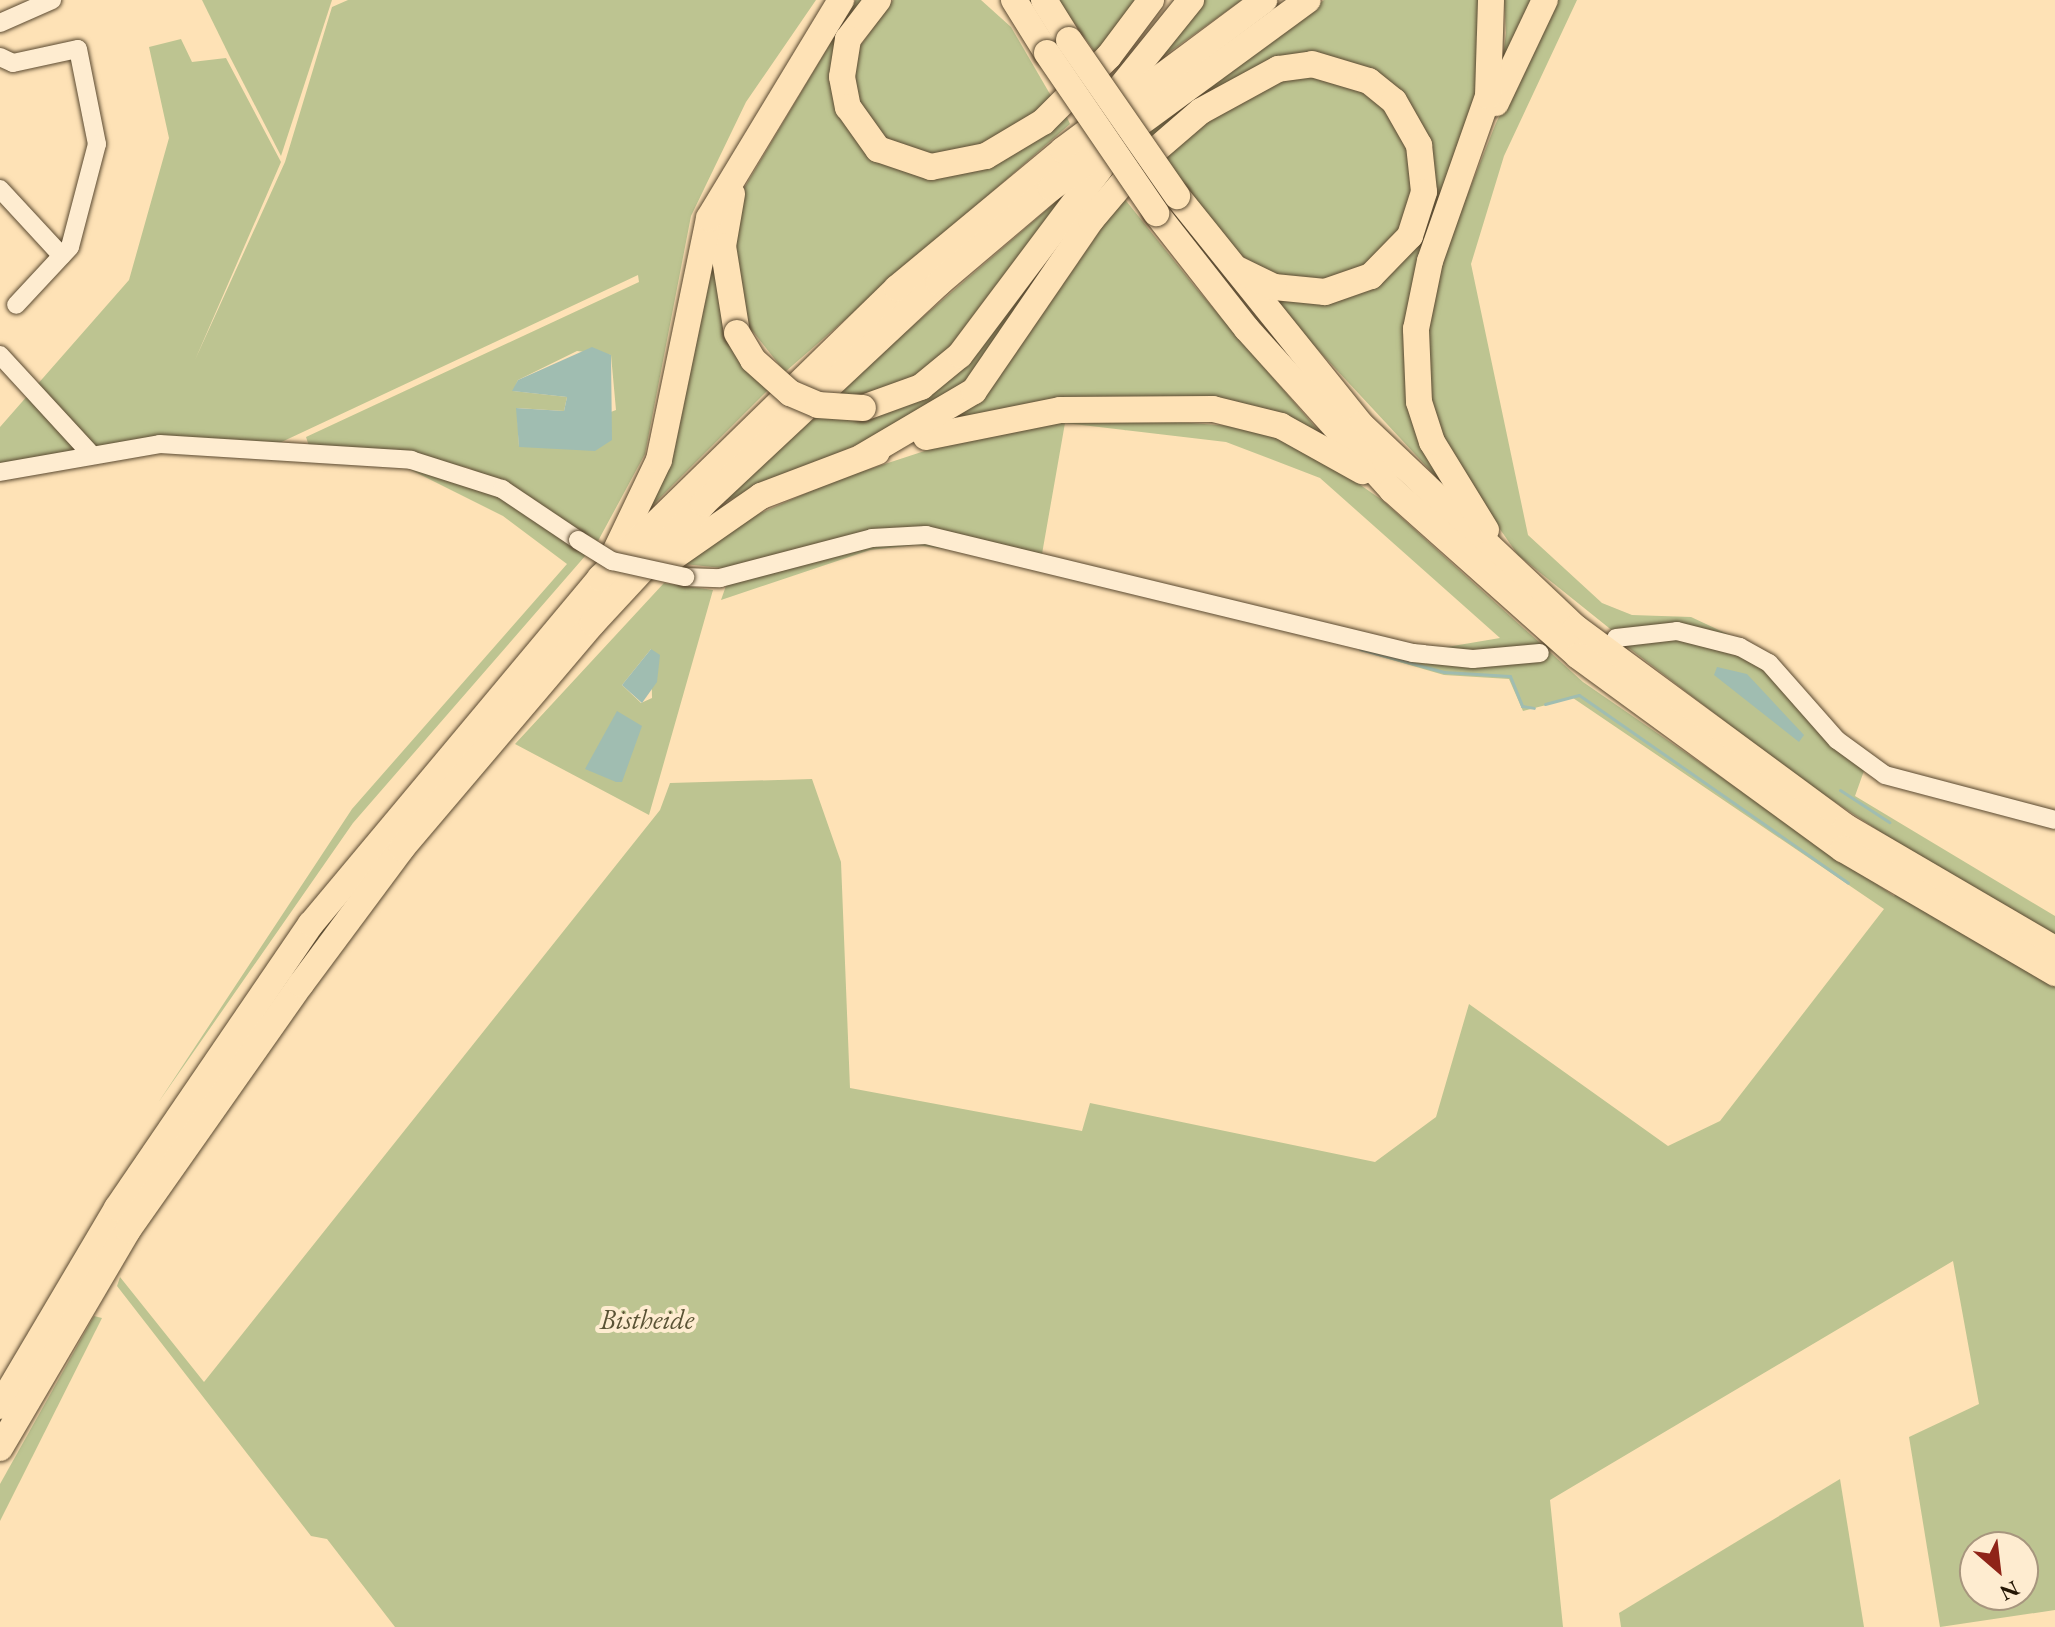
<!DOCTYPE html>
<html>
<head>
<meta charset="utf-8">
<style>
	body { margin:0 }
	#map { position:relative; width:2055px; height:1627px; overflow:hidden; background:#fee2b6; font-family:"EB Garamond",serif }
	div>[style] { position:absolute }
	.green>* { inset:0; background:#bdc491 }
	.water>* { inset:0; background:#a0bdb1 }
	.stream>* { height:3px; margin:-1.5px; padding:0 1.5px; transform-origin:1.5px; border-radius:1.5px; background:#a0bdb1 }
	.roads { filter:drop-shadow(0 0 2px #5a4930) drop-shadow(0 0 2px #5a4930) }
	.minor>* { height:18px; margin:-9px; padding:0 9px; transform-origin:9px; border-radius:9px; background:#feecd0 }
	.highway>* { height:26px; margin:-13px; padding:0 13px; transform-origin:13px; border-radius:13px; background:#fee2b6 }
	.bridges { filter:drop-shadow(0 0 2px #5a4930) drop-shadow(0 0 2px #5a4930) }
	.minor-bridge>* { height:18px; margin:-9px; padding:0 9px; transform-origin:9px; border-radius:9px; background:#feecd0 }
	.highway-bridge>* { height:26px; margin:-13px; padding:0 13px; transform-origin:13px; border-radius:13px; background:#fee2b6 }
	span { translate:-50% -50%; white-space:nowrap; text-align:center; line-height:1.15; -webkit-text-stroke:8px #feecd0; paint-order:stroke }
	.park-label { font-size:28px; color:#5a5335; font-style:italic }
	.north { position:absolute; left:1959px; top:1531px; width:80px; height:80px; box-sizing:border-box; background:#feecd0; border:2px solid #a7967e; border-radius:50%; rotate:152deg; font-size:22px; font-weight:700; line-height:32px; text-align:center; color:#241604 }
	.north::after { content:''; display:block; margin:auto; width:28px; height:36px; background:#8f2418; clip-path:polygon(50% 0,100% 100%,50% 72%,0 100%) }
</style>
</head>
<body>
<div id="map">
	<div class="green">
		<div style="clip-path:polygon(202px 0,332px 0,281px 156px,230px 57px)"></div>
		<div style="clip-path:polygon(evenodd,348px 0,816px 0,746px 102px,691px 216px,645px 454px,598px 541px,469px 468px,409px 455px,310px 449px,306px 437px,639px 282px,638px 275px,273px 446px,158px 441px,0 466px,0 427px,129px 280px,169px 138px,149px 47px,181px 39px,192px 62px,226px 58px,281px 162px,195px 360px,285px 162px,332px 7px,348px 0,577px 351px,611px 355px,616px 410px,519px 447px,517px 408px,564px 411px,567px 397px,513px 391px,518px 380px,577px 351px)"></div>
		<div style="clip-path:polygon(856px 0,875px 0,860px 14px,847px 110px,935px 173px,1065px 113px,1070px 124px,785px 372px,747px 324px,731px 262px,740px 195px)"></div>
		<div style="clip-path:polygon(893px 0,981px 0,1011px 27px,1054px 101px,1039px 119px,947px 161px,887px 143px,856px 106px,853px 56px)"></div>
		<div style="clip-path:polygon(1058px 0,1144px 0,1099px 58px)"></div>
		<div style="clip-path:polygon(1197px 0,1242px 0,1147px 68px)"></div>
		<div style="clip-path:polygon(1324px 0,1484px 0,1490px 56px,1409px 350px,1453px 495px,1253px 280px,1313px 297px,1419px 230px,1409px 114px,1305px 61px,1155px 140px,1147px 129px)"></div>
		<div style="clip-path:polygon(1504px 0,1542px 0,1501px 72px,1506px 33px)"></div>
		<div style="clip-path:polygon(1557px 0,1577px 0,1504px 156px,1471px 264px,1528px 535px,1602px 603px,1632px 615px,1691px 617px,1766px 652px,1687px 627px,1614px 632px,1518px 555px,1446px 452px,1426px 383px,1432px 284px,1496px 123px)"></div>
		<div style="clip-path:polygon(1305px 73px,1344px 78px,1390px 107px,1414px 154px,1412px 210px,1385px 257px,1327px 282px,1289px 282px,1236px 253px,1163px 155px,1245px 92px)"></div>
		<div style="clip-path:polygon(1107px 172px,1115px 184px,1029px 310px,945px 407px,722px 503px,815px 414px,893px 410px)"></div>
		<div style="clip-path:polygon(1087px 175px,948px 362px,862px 399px,835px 393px)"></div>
		<div style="clip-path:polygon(1123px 197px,1196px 288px,1328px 442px,1267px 415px,945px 426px,1015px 354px)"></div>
		<div style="clip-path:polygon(717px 256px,769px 389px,647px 511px,702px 266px)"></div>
		<div style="clip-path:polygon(evenodd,1115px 417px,1256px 428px,1323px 459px,1382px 500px,1583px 682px,1894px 896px,1922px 859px,1806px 783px,1625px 645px,1668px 637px,1756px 661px,1865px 768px,1855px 796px,2055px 916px,2055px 1610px,1940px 1627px,1909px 1437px,1979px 1404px,1953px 1261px,1550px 1500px,1563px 1627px,395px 1627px,327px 1539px,311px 1536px,117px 1286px,120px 1277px,204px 1382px,660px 810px,670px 783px,812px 779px,841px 862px,850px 1088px,1082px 1131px,1090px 1103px,1375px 1162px,1436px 1117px,1469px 1004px,1668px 1146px,1720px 1121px,1884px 909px,1573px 698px,1523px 711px,1509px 679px,1444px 675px,1375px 655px,1379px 638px,1435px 649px,1500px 638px,1320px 478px,1226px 442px,1065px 423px,1042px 554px,937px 531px,732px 569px,684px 564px,738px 523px,836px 480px,949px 443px,1028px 426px,1115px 417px,1975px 1547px,2023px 1547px,2023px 1595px,1975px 1595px,1975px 1547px)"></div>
		<div style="clip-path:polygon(411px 470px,476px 482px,586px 555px,353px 823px,158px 1103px,352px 809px,567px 564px,503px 516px)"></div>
		<div style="clip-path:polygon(919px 540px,974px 553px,916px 545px,870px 550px,721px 600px,727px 583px,858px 546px)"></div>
		<div style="clip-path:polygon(evenodd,664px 583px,713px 590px,649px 815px,515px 744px,664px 583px,651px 649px,652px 698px,641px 703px,622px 685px,651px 649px)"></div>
		<div style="clip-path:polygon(94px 1316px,102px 1318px,0 1521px,0 1484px)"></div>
		<div style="clip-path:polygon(1840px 1479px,1864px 1627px,1621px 1627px,1619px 1613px)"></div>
	</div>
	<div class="water">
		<div style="clip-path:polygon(592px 347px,611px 355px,612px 440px,595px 451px,519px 447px,516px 408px,564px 411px,567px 397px,512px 391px,518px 380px)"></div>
		<div style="clip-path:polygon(651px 649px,660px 655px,657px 682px,642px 703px,622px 685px)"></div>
		<div style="clip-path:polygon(1717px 667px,1747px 674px,1804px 735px,1799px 742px,1714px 675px)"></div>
		<div style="clip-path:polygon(617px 711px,642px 726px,622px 782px,616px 782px,585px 769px)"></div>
	</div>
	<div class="stream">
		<div style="left:1360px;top:649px;width:87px;rotate:15.3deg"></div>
		<div style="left:1444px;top:672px;width:66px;rotate:3.5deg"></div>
		<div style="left:1510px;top:676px;width:32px;rotate:68deg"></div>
		<div style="left:1522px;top:706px;width:12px;rotate:9deg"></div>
		<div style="left:1545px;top:704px;width:35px;rotate:-15deg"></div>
		<div style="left:1579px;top:695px;width:328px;rotate:34.9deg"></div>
		<div style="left:1840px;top:790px;width:59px;rotate:33.1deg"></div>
	</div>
	<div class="roads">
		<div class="minor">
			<div style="left:0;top:23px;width:57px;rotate:-23.9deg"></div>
			<div style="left:0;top:57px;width:14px;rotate:25deg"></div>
			<div style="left:13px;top:63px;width:66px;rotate:-12.2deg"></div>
			<div style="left:78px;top:49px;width:97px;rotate:78.7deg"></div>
			<div style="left:97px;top:144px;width:106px;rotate:104.7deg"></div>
			<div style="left:70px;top:247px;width:79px;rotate:133deg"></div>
			<div style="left:0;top:189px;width:91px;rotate:47.2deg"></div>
			<div style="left:0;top:355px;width:136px;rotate:47.4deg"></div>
			<div style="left:0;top:472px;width:162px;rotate:-9.9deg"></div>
			<div style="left:160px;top:444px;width:252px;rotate:3.6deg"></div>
			<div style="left:411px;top:460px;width:96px;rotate:17.7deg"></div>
			<div style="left:502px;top:489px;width:92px;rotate:33.9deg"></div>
			<div style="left:685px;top:577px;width:35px;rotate:2deg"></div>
			<div style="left:720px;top:578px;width:157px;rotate:-14.7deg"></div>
			<div style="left:872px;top:538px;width:54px;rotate:-3.2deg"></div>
			<div style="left:926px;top:535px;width:501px;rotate:13.62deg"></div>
			<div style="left:1413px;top:653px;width:60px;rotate:5.7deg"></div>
			<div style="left:1473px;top:659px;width:67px;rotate:-5.1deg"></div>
			<div style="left:1616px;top:638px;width:61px;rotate:-6.5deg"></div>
			<div style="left:1677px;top:631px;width:65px;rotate:14.3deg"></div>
			<div style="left:1740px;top:647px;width:33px;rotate:29deg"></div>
			<div style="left:1769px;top:663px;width:103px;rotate:48.6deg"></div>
			<div style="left:1837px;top:740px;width:59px;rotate:36.1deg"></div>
			<div style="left:1885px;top:775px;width:176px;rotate:14.8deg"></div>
		</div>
		<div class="highway">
			<div style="left:878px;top:0;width:49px;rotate:127.6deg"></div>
			<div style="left:848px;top:39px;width:38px;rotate:99deg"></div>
			<div style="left:842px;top:77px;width:31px;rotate:79deg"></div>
			<div style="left:848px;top:107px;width:52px;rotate:54.5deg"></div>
			<div style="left:878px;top:149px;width:56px;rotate:18.8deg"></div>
			<div style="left:931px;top:167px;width:56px;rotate:-11.3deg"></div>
			<div style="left:986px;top:156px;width:66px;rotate:-30.8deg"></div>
			<div style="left:1043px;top:122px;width:93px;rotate:-45deg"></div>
			<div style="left:1109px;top:56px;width:70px;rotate:-53.1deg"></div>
			<div style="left:1014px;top:0;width:62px;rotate:58.1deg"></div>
			<div style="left:1044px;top:0;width:47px;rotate:58deg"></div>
			<div style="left:1112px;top:98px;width:126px;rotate:-51.1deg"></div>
			<div style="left:1496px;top:103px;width:114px;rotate:-64.6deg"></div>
			<div style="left:732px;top:194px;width:53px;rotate:99.8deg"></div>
			<div style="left:723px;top:246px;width:88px;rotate:80.9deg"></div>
			<div style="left:1177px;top:196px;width:294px;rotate:51.2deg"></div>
			<div style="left:1361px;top:425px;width:296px;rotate:43.4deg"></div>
			<div style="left:1576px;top:628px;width:335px;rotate:36.4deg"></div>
			<div style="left:1846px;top:827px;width:242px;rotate:30.3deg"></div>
			<div style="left:1156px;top:213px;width:147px;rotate:51.9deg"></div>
			<div style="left:1247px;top:329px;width:217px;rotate:48deg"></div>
			<div style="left:1392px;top:490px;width:249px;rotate:41.7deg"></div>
			<div style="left:1578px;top:656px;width:328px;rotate:36.1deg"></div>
			<div style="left:1843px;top:849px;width:246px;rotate:30.3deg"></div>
			<div style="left:863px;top:408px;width:62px;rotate:-19.9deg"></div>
			<div style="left:921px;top:387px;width:50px;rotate:-39.4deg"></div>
			<div style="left:960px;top:355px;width:235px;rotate:-53.1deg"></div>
			<div style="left:926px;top:437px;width:137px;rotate:-11.4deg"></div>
			<div style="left:1060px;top:410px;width:153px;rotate:-0.4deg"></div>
			<div style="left:1213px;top:409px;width:70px;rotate:14deg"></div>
			<div style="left:1281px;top:426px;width:93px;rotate:29.1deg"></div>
			<div style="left:862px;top:457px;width:130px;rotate:-30.5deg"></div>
			<div style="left:974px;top:391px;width:207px;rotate:-55.6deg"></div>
			<div style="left:1091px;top:220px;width:71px;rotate:-49.6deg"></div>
			<div style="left:1137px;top:166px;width:84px;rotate:-40.7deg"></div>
			<div style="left:1201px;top:111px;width:88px;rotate:-28.6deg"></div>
			<div style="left:1278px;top:69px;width:34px;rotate:-8deg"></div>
			<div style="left:1312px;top:64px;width:59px;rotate:16.6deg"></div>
			<div style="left:1369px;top:81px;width:32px;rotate:39deg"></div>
			<div style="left:1394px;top:101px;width:51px;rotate:60.4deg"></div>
			<div style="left:1419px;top:145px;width:47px;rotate:83.9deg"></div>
			<div style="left:1424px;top:192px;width:46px;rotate:107.7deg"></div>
			<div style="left:1410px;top:236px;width:56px;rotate:134.3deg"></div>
			<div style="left:1371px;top:276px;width:49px;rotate:160.8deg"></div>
			<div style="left:1325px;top:292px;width:51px;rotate:-174.4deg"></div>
			<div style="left:1274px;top:287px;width:39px;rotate:-154deg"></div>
			<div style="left:1486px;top:530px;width:103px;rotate:-121.5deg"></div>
			<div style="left:1432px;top:442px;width:42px;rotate:-108deg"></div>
			<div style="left:1419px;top:402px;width:73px;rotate:-92.4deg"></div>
			<div style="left:1416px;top:329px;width:69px;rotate:-78.4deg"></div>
			<div style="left:1430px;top:261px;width:175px;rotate:-70.6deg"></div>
			<div style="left:1488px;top:96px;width:96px;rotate:-88.2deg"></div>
			<div style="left:614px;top:554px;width:104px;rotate:-64.4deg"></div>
			<div style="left:659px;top:460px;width:247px;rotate:-78.3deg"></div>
			<div style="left:709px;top:218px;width:255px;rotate:-58.8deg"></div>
			<div style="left:669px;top:560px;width:112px;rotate:-34.8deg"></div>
			<div style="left:761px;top:496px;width:124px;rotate:-20.8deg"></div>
			<div style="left:0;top:1406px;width:230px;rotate:-59.4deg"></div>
			<div style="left:117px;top:1208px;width:344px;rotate:-55.7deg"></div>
			<div style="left:311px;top:924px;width:451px;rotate:-50.1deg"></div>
			<div style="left:600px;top:578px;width:415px;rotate:-44.3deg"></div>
			<div style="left:897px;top:288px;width:216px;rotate:-39.7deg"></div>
			<div style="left:1063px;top:150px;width:251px;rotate:-36.7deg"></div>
			<div style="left:0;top:1448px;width:253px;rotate:-59.6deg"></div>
			<div style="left:128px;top:1230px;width:301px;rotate:-54.9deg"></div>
			<div style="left:301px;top:984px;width:169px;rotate:-53.4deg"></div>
			<div style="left:402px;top:848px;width:295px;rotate:-49.7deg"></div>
			<div style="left:593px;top:623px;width:163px;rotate:-47.2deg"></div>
			<div style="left:704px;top:503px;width:322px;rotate:-43.1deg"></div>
			<div style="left:939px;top:283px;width:147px;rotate:-40.3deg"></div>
			<div style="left:1051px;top:188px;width:318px;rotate:-36.2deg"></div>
		</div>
	</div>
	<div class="bridges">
		<div class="minor-bridge">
			<div style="left:578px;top:540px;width:40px;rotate:32deg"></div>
			<div style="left:612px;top:561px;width:75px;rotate:12.4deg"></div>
		</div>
		<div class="highway-bridge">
			<div style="left:1069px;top:40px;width:190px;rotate:55.3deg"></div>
			<div style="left:1047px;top:53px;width:194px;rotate:55.7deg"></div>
			<div style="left:737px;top:333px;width:31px;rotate:59deg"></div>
			<div style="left:753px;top:360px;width:50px;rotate:41.7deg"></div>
			<div style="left:790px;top:393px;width:30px;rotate:23deg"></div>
			<div style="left:818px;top:405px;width:45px;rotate:3.8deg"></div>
		</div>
	</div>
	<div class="park-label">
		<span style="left:647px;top:1319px">Bistheide</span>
	</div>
	<div class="north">N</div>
</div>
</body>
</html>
